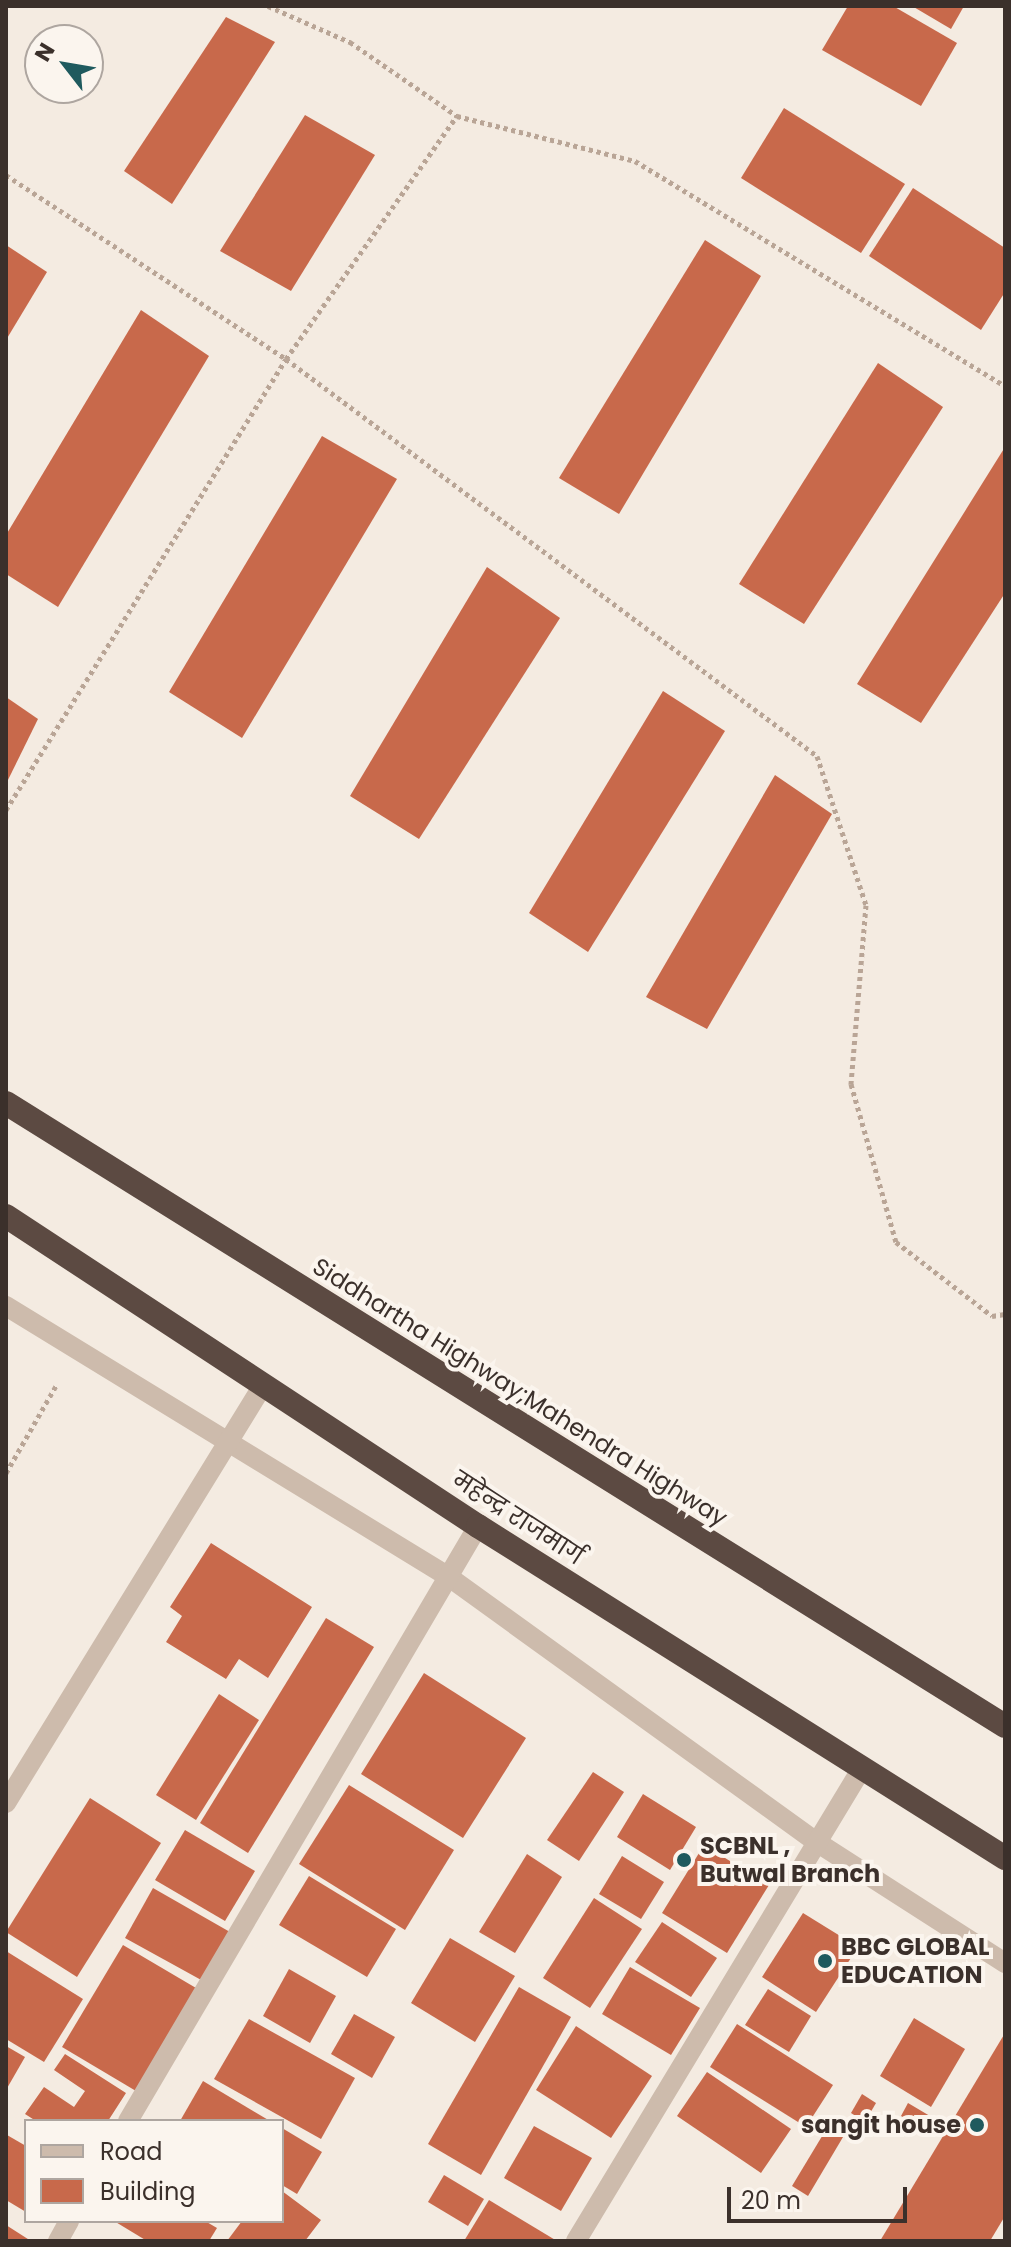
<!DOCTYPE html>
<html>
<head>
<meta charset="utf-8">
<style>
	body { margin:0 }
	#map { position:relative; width:1011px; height:2247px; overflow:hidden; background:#f4ebe1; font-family:Poppins,"Noto Sans Devanagari",sans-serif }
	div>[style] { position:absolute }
	.building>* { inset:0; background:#c8694b }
	.path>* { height:5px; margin-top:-2.5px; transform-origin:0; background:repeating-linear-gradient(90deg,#b9a596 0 4px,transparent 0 8px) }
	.minor>* { height:20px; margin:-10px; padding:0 10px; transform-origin:10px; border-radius:10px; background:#cdbbac }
	.highway>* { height:24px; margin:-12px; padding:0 12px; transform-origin:12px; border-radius:12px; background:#5c4a42 }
	.dots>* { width:22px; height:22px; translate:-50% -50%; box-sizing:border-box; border:4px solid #fbf5ee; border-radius:50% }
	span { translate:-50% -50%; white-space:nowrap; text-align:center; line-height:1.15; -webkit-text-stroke:8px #fbf5ee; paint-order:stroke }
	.street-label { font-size:24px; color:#3b302b }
	.poi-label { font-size:24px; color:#3b302b; font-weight:700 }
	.left { translate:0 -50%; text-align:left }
	.right { translate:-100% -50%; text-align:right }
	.frame { position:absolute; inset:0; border:8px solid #3b302b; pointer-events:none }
	.legend { position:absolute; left:24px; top:2119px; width:260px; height:104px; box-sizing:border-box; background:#fbf5ee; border:2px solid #aea6a0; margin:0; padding:10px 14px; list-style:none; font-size:24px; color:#3b302b }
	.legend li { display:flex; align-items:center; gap:16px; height:40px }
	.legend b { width:40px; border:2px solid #aea6a0 }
	.north { position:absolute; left:24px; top:24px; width:80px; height:80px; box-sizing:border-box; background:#fbf5ee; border:2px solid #aea6a0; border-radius:50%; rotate:301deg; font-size:22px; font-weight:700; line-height:32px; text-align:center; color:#3b302b }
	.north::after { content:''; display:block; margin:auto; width:28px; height:36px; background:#1f5a5e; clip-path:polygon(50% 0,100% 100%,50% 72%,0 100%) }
	.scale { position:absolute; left:727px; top:2187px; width:180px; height:36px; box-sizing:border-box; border:4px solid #3b302b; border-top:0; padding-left:10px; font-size:24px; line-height:28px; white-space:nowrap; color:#3b302b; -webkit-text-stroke:6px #fbf5ee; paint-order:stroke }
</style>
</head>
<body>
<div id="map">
	<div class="building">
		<div style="clip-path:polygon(848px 6px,893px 6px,957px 43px,921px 106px,822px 50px)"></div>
		<div style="clip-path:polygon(912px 6px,964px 6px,951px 29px)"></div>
		<div style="clip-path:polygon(226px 17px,275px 42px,172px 204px,124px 171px)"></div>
		<div style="clip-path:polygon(784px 108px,905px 184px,861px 253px,741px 178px)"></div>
		<div style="clip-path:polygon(305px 115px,375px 155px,291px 291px,220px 251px)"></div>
		<div style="clip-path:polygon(913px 188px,1005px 248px,1005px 292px,981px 330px,869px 256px)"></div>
		<div style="clip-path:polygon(705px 240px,761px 276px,619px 514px,559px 478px)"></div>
		<div style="clip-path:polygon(6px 245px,47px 272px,6px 340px)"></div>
		<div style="clip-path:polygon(141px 310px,209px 356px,58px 607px,6px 574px,6px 535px)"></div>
		<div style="clip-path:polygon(878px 363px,943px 407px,804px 624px,739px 584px)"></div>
		<div style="clip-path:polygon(322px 436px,397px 479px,242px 738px,169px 692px)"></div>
		<div style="clip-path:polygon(1005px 447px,1005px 593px,921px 723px,857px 684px)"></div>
		<div style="clip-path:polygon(487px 567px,560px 618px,419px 839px,350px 796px)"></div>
		<div style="clip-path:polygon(663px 691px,725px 731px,588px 952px,529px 913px)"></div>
		<div style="clip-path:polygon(6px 697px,38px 719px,6px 784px)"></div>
		<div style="clip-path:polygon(775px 775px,832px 814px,707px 1029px,646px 997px)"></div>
		<div style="clip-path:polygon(211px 1543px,312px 1607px,268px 1678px,239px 1659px,226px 1679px,166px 1642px,182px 1616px,170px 1607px)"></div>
		<div style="clip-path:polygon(326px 1618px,374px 1647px,248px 1853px,200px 1823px)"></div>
		<div style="clip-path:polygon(424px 1673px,526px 1738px,463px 1838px,361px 1774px)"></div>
		<div style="clip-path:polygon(219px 1694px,259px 1720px,196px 1820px,156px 1795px)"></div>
		<div style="clip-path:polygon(593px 1772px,624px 1792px,579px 1861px,547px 1840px)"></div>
		<div style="clip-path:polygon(349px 1785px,454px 1850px,405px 1930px,299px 1864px)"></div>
		<div style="clip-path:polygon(643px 1794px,696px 1827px,670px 1870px,617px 1837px)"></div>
		<div style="clip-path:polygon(90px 1798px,161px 1843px,77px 1977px,6px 1932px)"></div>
		<div style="clip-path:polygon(185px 1830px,255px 1871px,225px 1921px,155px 1880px)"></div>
		<div style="clip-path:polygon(704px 1845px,769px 1885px,727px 1953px,662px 1913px)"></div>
		<div style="clip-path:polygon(527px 1854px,562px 1877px,515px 1953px,479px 1932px)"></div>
		<div style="clip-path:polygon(622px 1856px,664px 1882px,641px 1919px,599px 1894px)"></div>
		<div style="clip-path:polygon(309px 1876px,396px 1929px,367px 1977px,279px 1925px)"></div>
		<div style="clip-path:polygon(153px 1888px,230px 1932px,203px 1981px,125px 1938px)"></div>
		<div style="clip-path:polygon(594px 1898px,642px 1929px,590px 2008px,543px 1978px)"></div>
		<div style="clip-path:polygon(803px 1913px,858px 1947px,816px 2012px,762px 1977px)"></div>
		<div style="clip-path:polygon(662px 1922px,717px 1958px,691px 1997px,635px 1962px)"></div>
		<div style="clip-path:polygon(450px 1938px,515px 1976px,475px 2042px,411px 2003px)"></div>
		<div style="clip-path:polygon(123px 1945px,196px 1988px,136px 2091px,62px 2047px)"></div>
		<div style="clip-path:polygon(6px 1951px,83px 1999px,44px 2062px,6px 2039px)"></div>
		<div style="clip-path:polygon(630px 1967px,700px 2008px,671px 2055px,602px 2014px)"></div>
		<div style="clip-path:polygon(289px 1969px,336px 1996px,310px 2043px,263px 2016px)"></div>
		<div style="clip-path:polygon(519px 1987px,571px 2017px,481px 2175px,428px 2144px)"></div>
		<div style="clip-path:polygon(768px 1989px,811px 2016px,789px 2052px,745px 2025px)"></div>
		<div style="clip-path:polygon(354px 2014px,395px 2037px,372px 2078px,331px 2054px)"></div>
		<div style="clip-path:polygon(914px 2018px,965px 2049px,931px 2107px,880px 2076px)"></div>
		<div style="clip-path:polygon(249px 2019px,355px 2078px,321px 2139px,214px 2079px)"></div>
		<div style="clip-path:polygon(737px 2024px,833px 2085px,806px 2127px,710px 2067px)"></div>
		<div style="clip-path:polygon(576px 2026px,652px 2076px,611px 2138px,536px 2090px)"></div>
		<div style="clip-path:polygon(1005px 2033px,1005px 2216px,990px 2241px,880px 2241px)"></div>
		<div style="clip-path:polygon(6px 2046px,25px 2057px,6px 2090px)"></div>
		<div style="clip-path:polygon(65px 2054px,126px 2093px,108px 2121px,36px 2121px,25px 2114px,44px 2087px,74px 2107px,85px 2091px,54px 2070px)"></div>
		<div style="clip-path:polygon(707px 2072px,791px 2129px,761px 2173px,677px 2116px)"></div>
		<div style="clip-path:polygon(203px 2081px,270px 2121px,180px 2121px)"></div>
		<div style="clip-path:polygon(862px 2094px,876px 2103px,865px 2122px,851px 2113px)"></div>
		<div style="clip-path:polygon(908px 2103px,935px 2119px,927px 2131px,901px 2116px)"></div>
		<div style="clip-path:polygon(833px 2118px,849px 2127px,808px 2196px,792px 2186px)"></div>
		<div style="clip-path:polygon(534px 2126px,592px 2158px,561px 2211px,504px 2178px)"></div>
		<div style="clip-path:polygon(282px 2128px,322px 2152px,297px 2194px,282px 2185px)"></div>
		<div style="clip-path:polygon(7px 2135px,26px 2146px,26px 2212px,6px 2200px)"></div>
		<div style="clip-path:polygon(444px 2175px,484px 2199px,468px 2226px,428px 2202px)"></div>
		<div style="clip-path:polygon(282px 2191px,321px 2220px,305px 2241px,227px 2241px,242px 2221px,282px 2221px)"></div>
		<div style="clip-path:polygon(489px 2200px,557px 2241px,464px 2241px)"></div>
		<div style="clip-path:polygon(114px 2221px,205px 2221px,217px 2228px,209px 2241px,147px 2241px)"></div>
		<div style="clip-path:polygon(6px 2225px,31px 2241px,6px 2241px)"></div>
	</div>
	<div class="path">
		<div style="left:268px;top:6px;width:90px;rotate:23.7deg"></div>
		<div style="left:350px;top:42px;width:130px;rotate:34.7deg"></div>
		<div style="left:457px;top:116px;width:184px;rotate:14.2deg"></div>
		<div style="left:635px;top:161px;width:433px;rotate:31.3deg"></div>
		<div style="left:6px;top:175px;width:335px;rotate:33.3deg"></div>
		<div style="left:286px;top:359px;width:663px;rotate:36.78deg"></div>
		<div style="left:817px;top:756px;width:157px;rotate:71.8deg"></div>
		<div style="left:866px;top:905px;width:180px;rotate:94.8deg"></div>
		<div style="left:851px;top:1084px;width:164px;rotate:74.1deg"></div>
		<div style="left:896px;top:1242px;width:121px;rotate:37.6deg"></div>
		<div style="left:992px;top:1316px;width:13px;rotate:-9deg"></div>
		<div style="left:6px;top:810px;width:531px;rotate:-58.17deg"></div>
		<div style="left:286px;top:359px;width:297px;rotate:-54.9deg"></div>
		<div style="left:6px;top:1473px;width:103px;rotate:-60.2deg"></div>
	</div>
	<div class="minor">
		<div style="left:6px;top:1306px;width:519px;rotate:31.46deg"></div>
		<div style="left:449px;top:1577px;width:451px;rotate:35.8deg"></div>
		<div style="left:815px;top:1841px;width:226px;rotate:32.7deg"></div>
		<div style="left:6px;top:1803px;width:491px;rotate:-58.4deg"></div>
		<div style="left:128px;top:2121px;width:690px;rotate:-59.53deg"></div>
		<div style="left:58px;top:2241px;width:23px;rotate:-61deg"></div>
		<div style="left:576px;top:2241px;width:553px;rotate:-58.84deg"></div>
	</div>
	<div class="highway">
		<div style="left:6px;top:1103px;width:1177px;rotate:31.95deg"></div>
		<div style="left:6px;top:1216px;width:565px;rotate:33.3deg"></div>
		<div style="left:478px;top:1526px;width:623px;rotate:32.21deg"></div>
	</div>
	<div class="dots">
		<div style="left:684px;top:1860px;background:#1f5a5e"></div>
		<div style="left:825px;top:1961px;background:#1f5a5e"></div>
		<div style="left:977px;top:2125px;background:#1f5a5e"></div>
	</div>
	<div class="street-label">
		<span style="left:520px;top:1392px;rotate:32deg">Siddhartha Highway;Mahendra Highway</span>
		<span style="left:518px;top:1518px;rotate:33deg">महेन्द्र राजमार्ग</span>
	</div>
	<div class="poi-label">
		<span class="left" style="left:700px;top:1860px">SCBNL ,<br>Butwal Branch</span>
		<span class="left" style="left:841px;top:1961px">BBC GLOBAL<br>EDUCATION</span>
		<span class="right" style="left:961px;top:2125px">sangit house</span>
	</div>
	<div class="frame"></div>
	<ul class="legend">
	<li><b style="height:10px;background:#cdbbac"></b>Road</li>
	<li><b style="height:22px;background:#c8694b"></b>Building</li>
	</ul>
	<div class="north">N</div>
	<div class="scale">20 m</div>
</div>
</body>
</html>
